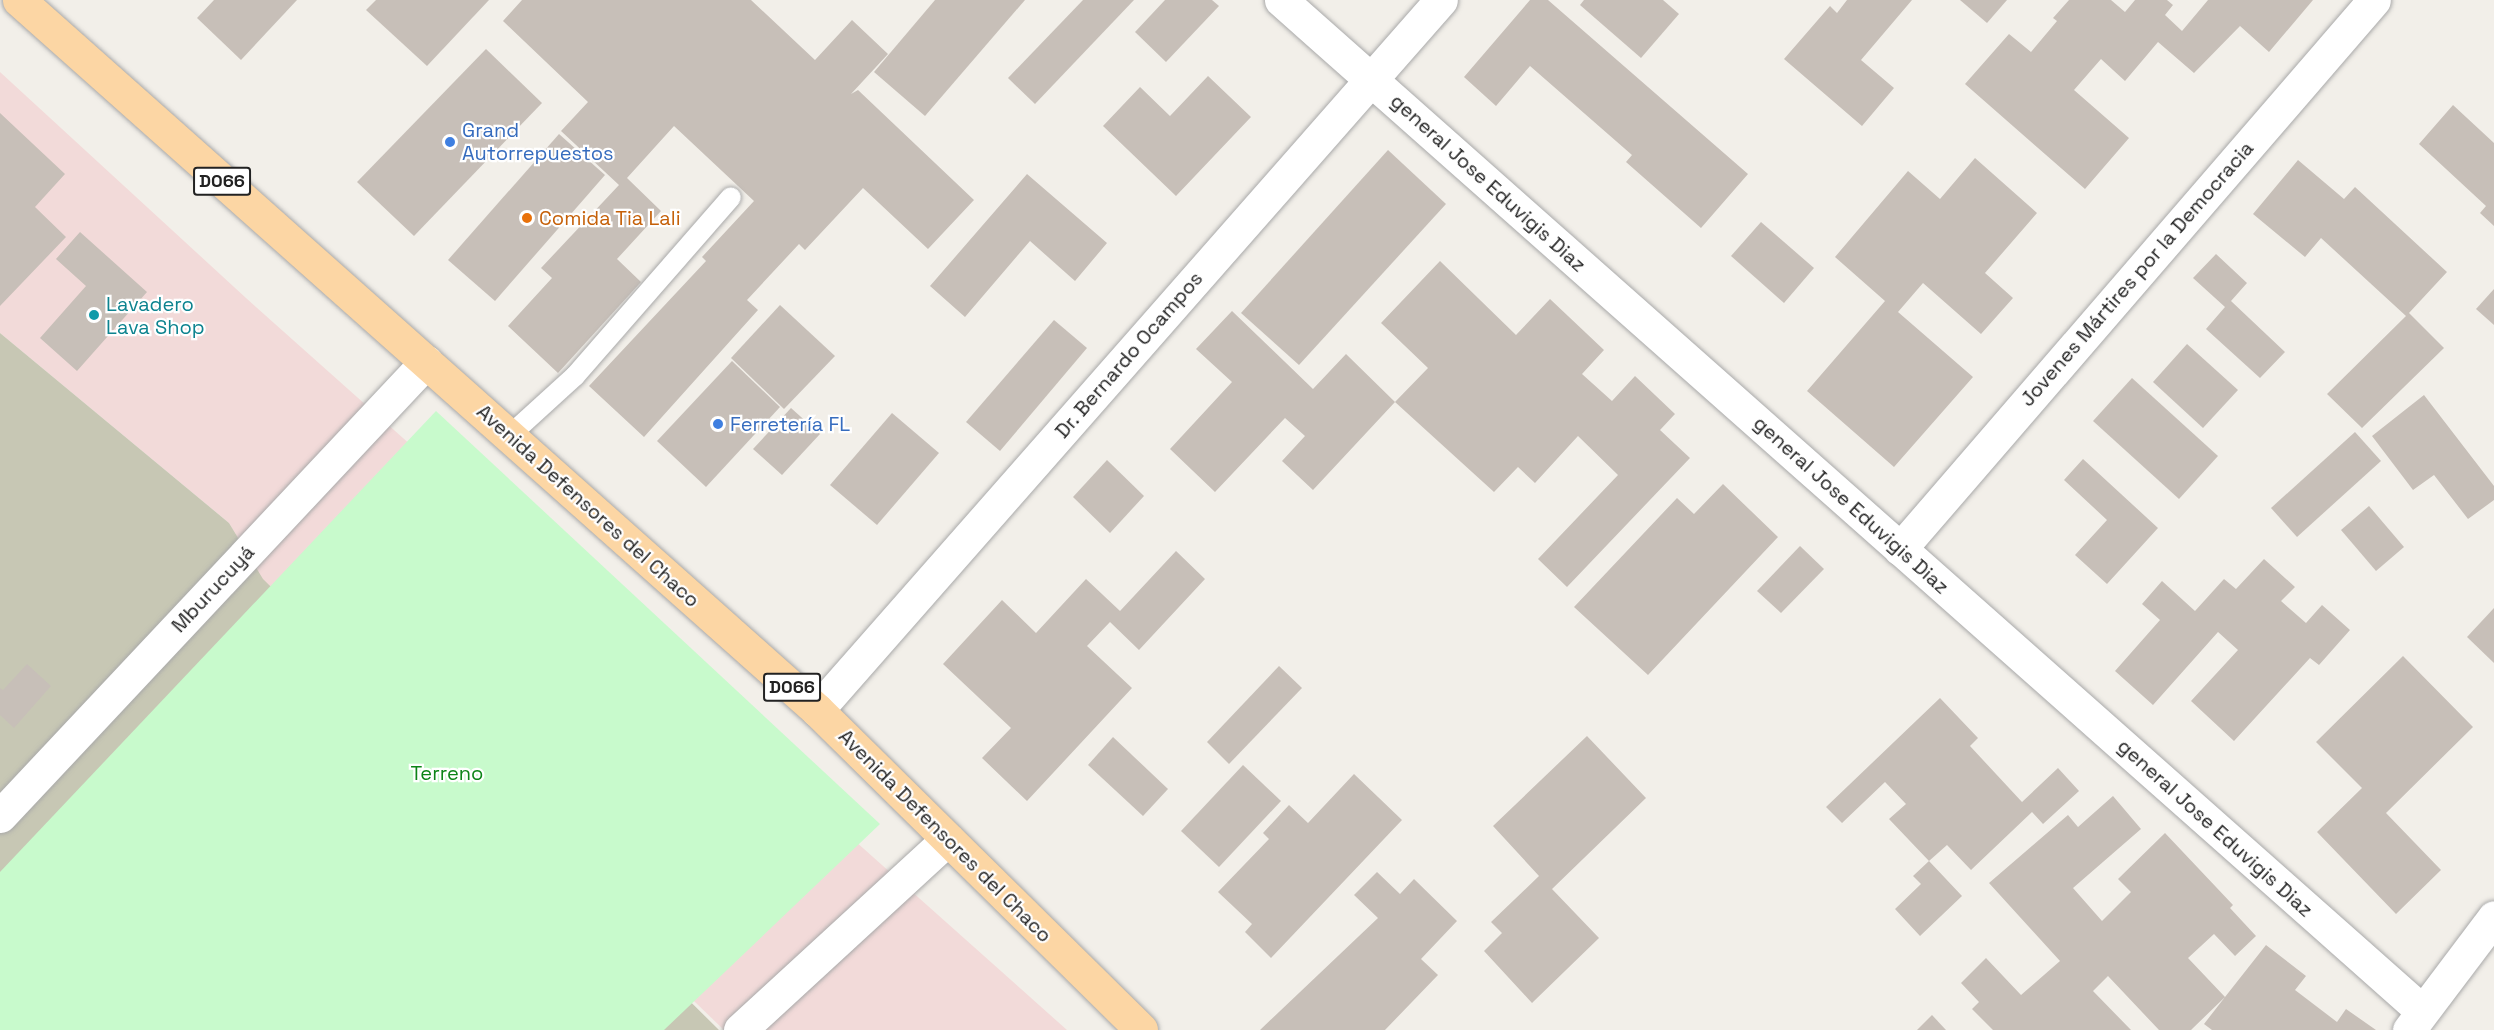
<!DOCTYPE html>
<html>
<head>
<meta charset="utf-8">
<style>
	body { margin:0 }
	#map { position:relative; width:2494px; height:1030px; overflow:hidden; background:#f2efe9; font-family:"Space Grotesk",sans-serif }
	div>[style] { position:absolute }
	.commercial>* { inset:0; background:#f2dad9 }
	.construction>* { inset:0; background:#c7c7b4 }
	.park>* { inset:0; background:#c8facc }
	.building>* { inset:0; background:#c7bfb8 }
	.roads { filter:drop-shadow(0 0 2px #a9a9a9) drop-shadow(0 0 2px #a9a9a9) }
	.service>* { height:20px; margin:-10px; padding:0 10px; transform-origin:10px; border-radius:10px; background:#fff }
	.minor>* { height:33px; margin:-16.5px; padding:0 16.5px; transform-origin:16.5px; border-radius:16.5px; background:#fff }
	.tertiary>* { height:33px; margin:-16.5px; padding:0 16.5px; transform-origin:16.5px; border-radius:16.5px; background:#fff }
	.primary>* { height:33px; margin:-16.5px; padding:0 16.5px; transform-origin:16.5px; border-radius:16.5px; background:#fcd6a4 }
	.dots>* { width:16px; height:16px; translate:-50% -50%; box-sizing:border-box; border:3px solid #fff; border-radius:50% }
	span { translate:-50% -50%; white-space:nowrap; text-align:center; line-height:1.15; -webkit-text-stroke:4.5px #fff; paint-order:stroke }
	.shield-label span { padding:2px 4px; background:#fff; border:2px solid; border-radius:4px; -webkit-text-stroke-width:0 }
	.shield-label { font-size:18px; color:#222; font-weight:700 }
	.shop-label { font-size:20px; color:#366cbe }
	.left { translate:0 -50%; text-align:left }
	.street-label { font-size:20px; color:#222 }
	.food-label { font-size:20px; color:#c56008 }
	.culture-label { font-size:20px; color:#0d838f }
	.park-label { font-size:20px; color:#0c8416 }
</style>
</head>
<body>
<div id="map">
	<div class="commercial">
		<div style="clip-path:polygon(0 72px,246px 298px,1067px 1030px,724px 1030px,266px 588px,229px 523px,0 333px)"></div>
	</div>
	<div class="construction">
		<div style="clip-path:polygon(0 333px,229px 523px,263px 579px,719px 1030px,0 1030px)"></div>
	</div>
	<div class="park">
		<div style="clip-path:polygon(436px 411px,880px 824px,664px 1030px,0 1030px,0 872px)"></div>
	</div>
	<div class="building">
		<div style="clip-path:polygon(214px 0,297px 0,241px 60px,197px 18px)"></div>
		<div style="clip-path:polygon(376px 0,489px 0,427px 66px,366px 10px)"></div>
		<div style="clip-path:polygon(522px 0,751px 0,815px 60px,852px 20px,888px 54px,851px 94px,858px 90px,974px 200px,928px 249px,863px 188px,805px 250px,799px 244px,747px 300px,758px 310px,644px 437px,589px 386px,706px 261px,702px 257px,754px 201px,674px 126px,627px 178px,661px 211px,617px 259px,641px 282px,558px 373px,508px 326px,552px 278px,541px 268px,619px 185px,561px 131px,588px 102px,503px 21px)"></div>
		<div style="clip-path:polygon(935px 0,1025px 0,925px 116px,874px 72px)"></div>
		<div style="clip-path:polygon(1083px 0,1134px 0,1035px 104px,1008px 78px)"></div>
		<div style="clip-path:polygon(1165px 0,1212px 0,1219px 6px,1166px 62px,1135px 32px)"></div>
		<div style="clip-path:polygon(1530px 0,1548px 0,1748px 174px,1701px 228px,1626px 162px,1632px 155px,1530px 66px,1496px 106px,1464px 77px)"></div>
		<div style="clip-path:polygon(1584px 0,1663px 0,1679px 14px,1641px 58px,1580px 5px)"></div>
		<div style="clip-path:polygon(1847px 0,1912px 0,1861px 60px,1894px 88px,1862px 126px,1784px 59px,1830px 6px,1837px 13px)"></div>
		<div style="clip-path:polygon(1960px 0,2007px 0,1987px 23px)"></div>
		<div style="clip-path:polygon(2069px 0,2111px 0,2125px 12px,2135px 0,2167px 0,2173px 5px,2165px 15px,2182px 31px,2208px 0,2313px 0,2269px 52px,2240px 26px,2194px 73px,2158px 42px,2125px 81px,2101px 59px,2074px 90px,2129px 138px,2085px 189px,1965px 84px,2009px 34px,2031px 52px,2057px 21px,2053px 18px)"></div>
		<div style="clip-path:polygon(486px 49px,542px 103px,414px 236px,357px 182px)"></div>
		<div style="clip-path:polygon(1208px 76px,1251px 117px,1176px 196px,1103px 126px,1140px 87px,1170px 116px)"></div>
		<div style="clip-path:polygon(2453px 105px,2494px 143px,2494px 226px,2480px 213px,2486px 206px,2419px 144px)"></div>
		<div style="clip-path:polygon(0 113px,65px 174px,35px 207px,66px 237px,0 306px)"></div>
		<div style="clip-path:polygon(559px 134px,605px 175px,495px 301px,448px 260px)"></div>
		<div style="clip-path:polygon(1388px 150px,1446px 204px,1299px 365px,1241px 313px)"></div>
		<div style="clip-path:polygon(1975px 158px,2037px 213px,1985px 273px,2013px 298px,1981px 334px,1923px 283px,1898px 312px,1973px 377px,1894px 467px,1807px 391px,1885px 301px,1835px 257px,1908px 171px,1940px 199px)"></div>
		<div style="clip-path:polygon(2298px 160px,2344px 199px,2355px 187px,2447px 272px,2409px 313px,2444px 348px,2362px 428px,2327px 394px,2406px 316px,2321px 238px,2305px 257px,2253px 214px)"></div>
		<div style="clip-path:polygon(1027px 174px,1107px 243px,1075px 281px,1030px 241px,965px 317px,930px 286px)"></div>
		<div style="clip-path:polygon(1761px 222px,1814px 268px,1784px 303px,1731px 256px)"></div>
		<div style="clip-path:polygon(80px 232px,147px 292px,77px 371px,40px 338px,86px 286px,56px 259px)"></div>
		<div style="clip-path:polygon(2216px 254px,2247px 283px,2231px 301px,2285px 352px,2260px 378px,2206px 329px,2225px 307px,2193px 278px)"></div>
		<div style="clip-path:polygon(1440px 261px,1516px 335px,1550px 299px,1604px 350px,1582px 374px,1612px 401px,1635px 376px,1675px 414px,1660px 430px,1690px 458px,1567px 587px,1538px 559px,1618px 475px,1578px 436px,1535px 483px,1518px 467px,1494px 492px,1395px 402px,1428px 368px,1381px 323px)"></div>
		<div style="clip-path:polygon(2494px 289px,2494px 325px,2476px 309px)"></div>
		<div style="clip-path:polygon(780px 305px,835px 356px,784px 409px,731px 358px)"></div>
		<div style="clip-path:polygon(1232px 311px,1313px 389px,1346px 354px,1395px 402px,1313px 490px,1282px 461px,1305px 436px,1285px 418px,1215px 492px,1170px 449px,1232px 382px,1196px 349px)"></div>
		<div style="clip-path:polygon(1054px 320px,1087px 348px,1000px 451px,966px 422px)"></div>
		<div style="clip-path:polygon(2187px 344px,2238px 390px,2203px 428px,2153px 382px)"></div>
		<div style="clip-path:polygon(732px 361px,780px 407px,706px 487px,657px 441px)"></div>
		<div style="clip-path:polygon(2132px 378px,2218px 456px,2179px 499px,2093px 421px)"></div>
		<div style="clip-path:polygon(2424px 395px,2494px 486px,2494px 500px,2468px 519px,2434px 475px,2413px 490px,2372px 436px)"></div>
		<div style="clip-path:polygon(791px 408px,820px 434px,782px 475px,753px 449px)"></div>
		<div style="clip-path:polygon(892px 413px,939px 453px,877px 525px,830px 485px)"></div>
		<div style="clip-path:polygon(2355px 432px,2381px 461px,2297px 537px,2271px 508px)"></div>
		<div style="clip-path:polygon(2083px 459px,2158px 528px,2107px 584px,2075px 555px,2107px 520px,2064px 480px)"></div>
		<div style="clip-path:polygon(1107px 460px,1144px 496px,1110px 533px,1073px 497px)"></div>
		<div style="clip-path:polygon(1723px 484px,1778px 537px,1648px 675px,1574px 607px,1677px 498px,1694px 514px)"></div>
		<div style="clip-path:polygon(2369px 506px,2404px 547px,2376px 571px,2341px 530px)"></div>
		<div style="clip-path:polygon(1800px 546px,1824px 569px,1781px 613px,1757px 591px)"></div>
		<div style="clip-path:polygon(1176px 551px,1205px 579px,1139px 650px,1110px 622px,1087px 646px,1132px 688px,1027px 801px,982px 758px,1011px 728px,943px 664px,1002px 600px,1036px 633px,1086px 579px,1120px 611px)"></div>
		<div style="clip-path:polygon(2264px 559px,2295px 587px,2281px 601px,2306px 623px,2322px 605px,2350px 630px,2319px 665px,2310px 658px,2234px 741px,2191px 701px,2238px 650px,2218px 632px,2153px 705px,2115px 671px,2160px 620px,2142px 604px,2162px 581px,2195px 611px,2224px 579px,2236px 589px)"></div>
		<div style="clip-path:polygon(2494px 608px,2494px 663px,2467px 637px)"></div>
		<div style="clip-path:polygon(2403px 656px,2473px 727px,2386px 813px,2441px 870px,2396px 914px,2317px 832px,2362px 788px,2316px 742px)"></div>
		<div style="clip-path:polygon(27px 664px,51px 686px,14px 728px,0 715px,0 688px,3px 690px)"></div>
		<div style="clip-path:polygon(1279px 666px,1302px 688px,1229px 764px,1207px 742px)"></div>
		<div style="clip-path:polygon(1940px 698px,1978px 738px,1970px 746px,2022px 802px,2058px 768px,2079px 791px,2043px 824px,2032px 812px,1971px 870px,1947px 845px,1929px 861px,1889px 819px,1906px 804px,1885px 782px,1842px 823px,1826px 807px)"></div>
		<div style="clip-path:polygon(1587px 736px,1646px 798px,1552px 889px,1599px 938px,1532px 1003px,1484px 951px,1502px 933px,1491px 922px,1539px 876px,1493px 826px)"></div>
		<div style="clip-path:polygon(1113px 737px,1168px 789px,1143px 816px,1088px 765px)"></div>
		<div style="clip-path:polygon(1243px 765px,1281px 801px,1219px 867px,1181px 831px)"></div>
		<div style="clip-path:polygon(1354px 774px,1402px 820px,1271px 958px,1245px 932px,1252px 924px,1218px 892px,1269px 839px,1263px 833px,1289px 805px,1308px 823px)"></div>
		<div style="clip-path:polygon(2113px 796px,2141px 829px,2073px 888px,2102px 921px,2131px 892px,2118px 879px,2165px 833px,2233px 905px,2230px 908px,2256px 936px,2235px 956px,2214px 934px,2188px 958px,2225px 997px,2266px 945px,2306px 976px,2295px 990px,2337px 1022px,2346px 1009px,2376px 1030px,2212px 1030px,2204px 1024px,2225px 997px,2191px 1030px,2159px 1030px,2108px 976px,2093px 991px,2131px 1030px,1993px 1030px,1972px 1009px,1979px 1002px,1961px 983px,1986px 958px,2021px 995px,2060px 961px,1989px 883px,2068px 815px,2078px 827px)"></div>
		<div style="clip-path:polygon(1929px 861px,1962px 896px,1920px 936px,1895px 909px,1921px 884px,1913px 876px)"></div>
		<div style="clip-path:polygon(1377px 872px,1400px 894px,1414px 879px,1457px 921px,1421px 959px,1438px 975px,1385px 1030px,1260px 1030px,1378px 918px,1354px 895px)"></div>
		<div style="clip-path:polygon(1932px 1015px,1946px 1030px,1917px 1030px)"></div>
	</div>
	<div class="roads">
		<div class="service">
			<div style="left:509px;top:436px;width:89px;rotate:-42.3deg"></div>
			<div style="left:575px;top:376px;width:237px;rotate:-48.9deg"></div>
		</div>
		<div class="minor">
			<div style="left:1281px;top:0;width:1524px;rotate:41.54deg"></div>
			<div style="left:1900px;top:549px;width:725px;rotate:-49.19deg"></div>
			<div style="left:817px;top:710px;width:945px;rotate:-48.69deg"></div>
			<div style="left:0;top:816px;width:623px;rotate:-46.82deg"></div>
			<div style="left:740px;top:1030px;width:282px;rotate:-42.6deg"></div>
		</div>
		<div class="tertiary">
			<div style="left:2409px;top:1030px;width:141px;rotate:-53deg"></div>
		</div>
		<div class="primary">
			<div style="left:19px;top:0;width:1068px;rotate:41.66deg"></div>
			<div style="left:817px;top:710px;width:455px;rotate:44.6deg"></div>
		</div>
	</div>
	<div class="dots">
		<div style="left:450px;top:142px;background:#3f7fe0"></div>
		<div style="left:527px;top:218px;background:#e8710a"></div>
		<div style="left:94px;top:315px;background:#0f9aa8"></div>
		<div style="left:718px;top:424px;background:#3f7fe0"></div>
	</div>
	<div class="shield-label">
		<span style="left:222px;top:181px">D066</span>
		<span style="left:792px;top:687px">D066</span>
	</div>
	<div class="shop-label">
		<span class="left" style="left:462px;top:142px">Grand<br>Autorrepuestos</span>
		<span class="left" style="left:730px;top:424px">Ferretería FL</span>
	</div>
	<div class="street-label">
		<span style="left:1488px;top:183px;rotate:42deg">general Jose Eduvigis Diaz</span>
		<span style="left:2137px;top:274px;rotate:-49deg">Jovenes Mártires por la Democracia</span>
		<span style="left:1129px;top:355px;rotate:-49deg">Dr. Bernardo Ocampos</span>
		<span style="left:1851px;top:505px;rotate:42deg">general Jose Eduvigis Diaz</span>
		<span style="left:588px;top:506px;rotate:42deg">Avenida Defensores del Chaco</span>
		<span style="left:213px;top:589px;rotate:-47deg">Mburucuyá</span>
		<span style="left:2215px;top:828px;rotate:42deg">general Jose Eduvigis Diaz</span>
		<span style="left:945px;top:836px;rotate:45deg">Avenida Defensores del Chaco</span>
	</div>
	<div class="food-label">
		<span class="left" style="left:539px;top:218px">Comida Tia Lali</span>
	</div>
	<div class="culture-label">
		<span class="left" style="left:106px;top:316px">Lavadero<br>Lava Shop</span>
	</div>
	<div class="park-label">
		<span style="left:447px;top:773px">Terreno</span>
	</div>
</div>
</body>
</html>
